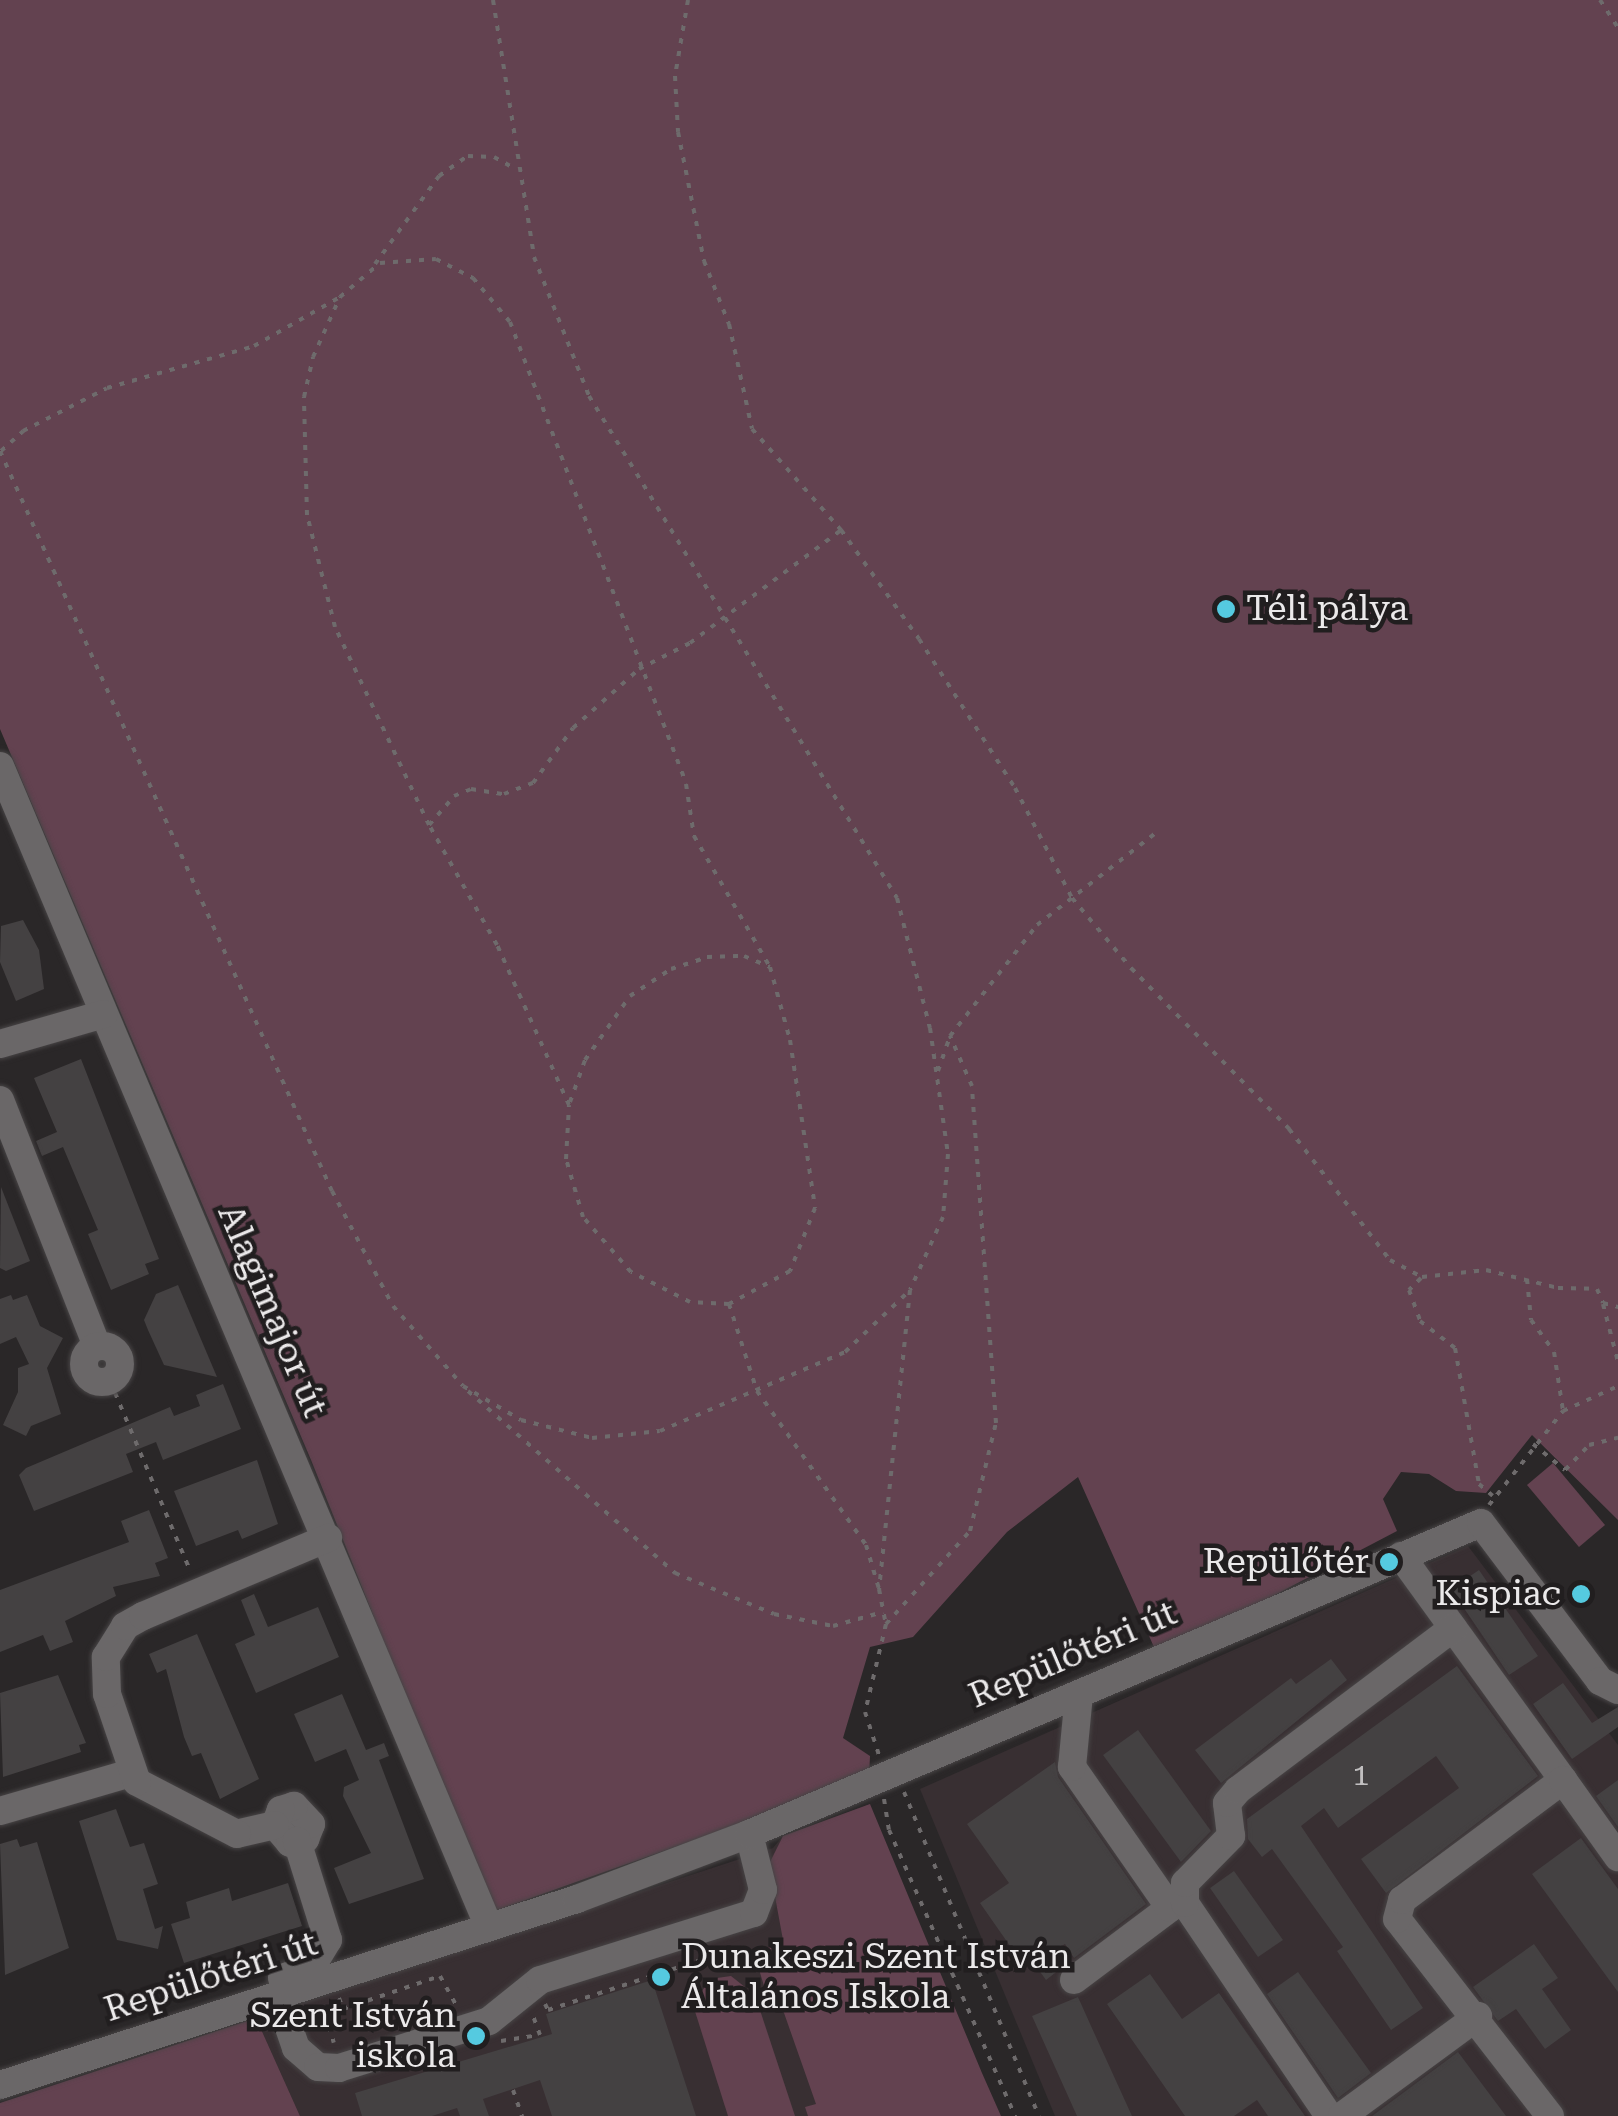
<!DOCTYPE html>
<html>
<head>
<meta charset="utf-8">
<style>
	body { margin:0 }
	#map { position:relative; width:1618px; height:2116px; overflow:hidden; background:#2a2728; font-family:"Roboto Serif",serif }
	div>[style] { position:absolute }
	.built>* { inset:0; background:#382f32 }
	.green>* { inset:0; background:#634250 }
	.building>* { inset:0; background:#444142 }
	.path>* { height:4px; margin-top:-2px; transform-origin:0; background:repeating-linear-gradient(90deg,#6e6b6c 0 5px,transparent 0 13px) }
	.roads { filter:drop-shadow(0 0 2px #474445) drop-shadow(0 0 2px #474445) }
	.minor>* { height:28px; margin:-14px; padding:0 14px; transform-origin:14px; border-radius:14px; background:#6a6768 }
	.minor>.ring { margin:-14px; padding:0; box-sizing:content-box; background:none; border:28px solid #6a6768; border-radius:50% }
	.dots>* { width:28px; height:28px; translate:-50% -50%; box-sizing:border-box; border:5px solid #211e1f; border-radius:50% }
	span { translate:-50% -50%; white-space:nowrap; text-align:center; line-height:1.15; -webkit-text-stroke:9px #211e1f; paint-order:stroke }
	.number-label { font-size:30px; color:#c1bfc0 }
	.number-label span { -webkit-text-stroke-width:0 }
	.poi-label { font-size:35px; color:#ebe9ea }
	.left { translate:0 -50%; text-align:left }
	.right { translate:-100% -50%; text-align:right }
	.street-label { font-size:35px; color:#ebe9ea }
</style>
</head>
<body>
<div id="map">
	<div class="built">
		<div style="clip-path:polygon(1468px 1546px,1618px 1745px,1618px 2116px,1055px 2116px,920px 1789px)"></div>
		<div style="clip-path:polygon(870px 1804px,882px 2116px,300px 2116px,256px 2018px,773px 1848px,783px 1836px)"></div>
	</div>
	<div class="green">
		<div style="clip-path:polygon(0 0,1618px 0,1618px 1520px,1532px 1435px,1486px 1493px,1456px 1491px,1429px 1474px,1401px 1472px,1383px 1499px,1397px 1531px,1158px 1656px,1078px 1477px,1007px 1532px,913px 1637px,870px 1647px,843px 1738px,870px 1756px,869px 1778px,492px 1912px,311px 1460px,0 729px)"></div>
		<div style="clip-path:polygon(1553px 1463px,1605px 1525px,1579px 1547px,1527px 1485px)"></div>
		<div style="clip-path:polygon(870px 1804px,982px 2073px,1001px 2116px,808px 2116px,805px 2107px,816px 2104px,777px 1993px,767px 1996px,754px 1953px,783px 1940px,769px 1864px,783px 1836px)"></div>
		<div style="clip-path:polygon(731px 1976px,755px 1995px,795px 2116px,728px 2116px,693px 2005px,710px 1979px)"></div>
		<div style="clip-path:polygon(256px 2018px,300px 2116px,0 2116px,0 2103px)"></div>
	</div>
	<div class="building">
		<div style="clip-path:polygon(23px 920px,39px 950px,44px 989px,16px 1001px,0 962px,1px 926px)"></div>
		<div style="clip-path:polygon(81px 1059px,159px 1259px,145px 1264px,149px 1274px,111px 1290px,88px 1234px,98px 1230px,63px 1147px,42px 1156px,36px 1141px,57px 1132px,34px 1078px)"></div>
		<div style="clip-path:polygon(1px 1187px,30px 1261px,6px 1271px,0 1268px)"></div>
		<div style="clip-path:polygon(178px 1285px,217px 1377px,164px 1365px,148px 1330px,144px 1320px,156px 1294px)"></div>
		<div style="clip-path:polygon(11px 1295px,13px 1300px,27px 1295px,40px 1326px,63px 1338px,47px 1368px,61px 1414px,31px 1426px,26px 1436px,3px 1425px,18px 1392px,18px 1368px,29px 1364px,16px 1337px,0 1344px,0 1299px)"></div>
		<div style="clip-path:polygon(223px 1384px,241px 1429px,163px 1460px,156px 1442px,126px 1454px,133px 1472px,34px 1511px,19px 1475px,26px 1468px,170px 1407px,174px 1416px,200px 1406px,196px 1395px)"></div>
		<div style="clip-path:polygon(257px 1460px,278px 1524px,242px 1539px,238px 1530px,196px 1546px,174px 1491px)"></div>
		<div style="clip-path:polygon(149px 1510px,168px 1558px,155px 1563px,160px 1576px,113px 1587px,116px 1596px,65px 1621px,73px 1642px,50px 1651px,43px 1635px,0 1652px,0 1590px,129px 1542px,121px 1521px)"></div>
		<div style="clip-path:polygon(1479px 1570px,1538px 1656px,1509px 1675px,1451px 1589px)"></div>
		<div style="clip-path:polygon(254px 1594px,268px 1627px,318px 1607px,339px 1657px,256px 1693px,235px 1644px,255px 1635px,241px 1600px)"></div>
		<div style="clip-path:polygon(197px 1634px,259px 1779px,220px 1799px,201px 1753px,192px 1756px,184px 1737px,166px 1669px,157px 1673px,149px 1654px)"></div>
		<div style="clip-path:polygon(1331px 1659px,1347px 1680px,1221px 1783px,1195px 1750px,1291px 1678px,1296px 1684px)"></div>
		<div style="clip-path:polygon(1457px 1666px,1538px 1776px,1386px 1893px,1361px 1859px,1459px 1788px,1436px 1756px,1338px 1828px,1324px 1808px,1301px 1826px,1423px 2008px,1391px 2030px,1337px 1951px,1343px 1947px,1272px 1849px,1262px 1857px,1248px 1839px,1247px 1819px)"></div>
		<div style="clip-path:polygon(58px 1675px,86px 1743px,79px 1745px,81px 1752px,3px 1777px,0 1693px)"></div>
		<div style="clip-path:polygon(1563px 1683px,1592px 1723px,1618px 1707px,1618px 1727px,1572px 1759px,1533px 1704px)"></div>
		<div style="clip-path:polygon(342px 1694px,366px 1750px,384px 1743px,389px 1756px,379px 1760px,424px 1879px,349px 1904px,334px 1868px,371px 1853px,343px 1796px,344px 1787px,359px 1780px,346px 1749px,315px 1762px,294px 1714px)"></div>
		<div style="clip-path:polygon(1138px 1730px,1211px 1831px,1181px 1862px,1103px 1755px)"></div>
		<div style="clip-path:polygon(1055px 1762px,1058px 1777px,1146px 1904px,1074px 1958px,1065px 1944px,1056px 1949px,1064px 1966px,1046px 1980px,1025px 1951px,1017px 1956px,980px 1903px,1009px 1883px,967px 1824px)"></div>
		<div style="clip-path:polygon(1618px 1780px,1618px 1827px,1596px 1796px)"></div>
		<div style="clip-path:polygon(116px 1809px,130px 1847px,144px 1843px,158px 1884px,143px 1889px,155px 1929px,163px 1926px,158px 1949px,117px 1940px,79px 1821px)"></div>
		<div style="clip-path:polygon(1581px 1838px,1618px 1889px,1618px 1992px,1532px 1874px)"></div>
		<div style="clip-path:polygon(17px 1839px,20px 1847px,37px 1842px,69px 1948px,5px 1975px,0 1844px)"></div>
		<div style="clip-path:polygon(1234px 1871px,1283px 1940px,1258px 1957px,1210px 1888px)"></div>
		<div style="clip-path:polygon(288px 1883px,302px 1926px,184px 1963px,171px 1924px,190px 1918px,186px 1902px,229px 1888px,232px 1901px)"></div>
		<div style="clip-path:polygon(1534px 1944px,1558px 1978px,1542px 1989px,1571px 2030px,1545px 2049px,1516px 2009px,1498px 2021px,1473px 1987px)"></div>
		<div style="clip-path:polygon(1298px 1972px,1371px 2073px,1338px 2098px,1267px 1994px)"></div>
		<div style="clip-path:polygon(1150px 1974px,1182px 2019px,1219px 1993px,1305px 2116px,1268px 2116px,1257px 2100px,1234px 2116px,1185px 2116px,1107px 2004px)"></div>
		<div style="clip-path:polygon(652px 1980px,696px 2116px,552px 2116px,540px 2080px,483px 2099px,489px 2116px,460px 2116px,457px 2108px,432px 2116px,362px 2116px,355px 2093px,552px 2034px,546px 2014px)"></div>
		<div style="clip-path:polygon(1078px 1997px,1091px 2026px,1132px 2116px,1077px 2116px,1032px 2016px)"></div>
		<div style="clip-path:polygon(1458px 2052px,1506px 2116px,1372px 2116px)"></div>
	</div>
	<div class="path">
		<div style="left:493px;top:0;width:260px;rotate:80.9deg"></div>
		<div style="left:534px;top:257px;width:149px;rotate:68.4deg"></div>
		<div style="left:589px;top:396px;width:589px;rotate:58.47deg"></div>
		<div style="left:897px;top:898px;width:134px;rotate:75.8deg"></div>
		<div style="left:930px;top:1028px;width:127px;rotate:81.9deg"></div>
		<div style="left:948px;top:1154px;width:63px;rotate:94.5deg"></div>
		<div style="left:943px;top:1217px;width:80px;rotate:114.3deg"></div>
		<div style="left:910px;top:1290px;width:301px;rotate:95.9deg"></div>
		<div style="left:879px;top:1589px;width:36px;rotate:79deg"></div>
		<div style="left:886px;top:1624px;width:90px;rotate:103.4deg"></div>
		<div style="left:865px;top:1712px;width:45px;rotate:72deg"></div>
		<div style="left:688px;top:0;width:77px;rotate:99.7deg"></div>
		<div style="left:675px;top:76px;width:56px;rotate:86.9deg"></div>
		<div style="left:678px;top:132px;width:132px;rotate:78.6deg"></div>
		<div style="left:704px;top:261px;width:68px;rotate:68.4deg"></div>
		<div style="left:729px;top:324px;width:107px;rotate:77.6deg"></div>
		<div style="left:752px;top:429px;width:135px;rotate:48.6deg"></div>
		<div style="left:841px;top:530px;width:134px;rotate:54.4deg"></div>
		<div style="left:919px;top:639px;width:177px;rotate:57.2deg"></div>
		<div style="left:1015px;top:788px;width:124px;rotate:62.6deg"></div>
		<div style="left:1072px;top:898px;width:92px;rotate:49.9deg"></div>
		<div style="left:1131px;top:968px;width:226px;rotate:45.5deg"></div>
		<div style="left:1289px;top:1129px;width:165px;rotate:52.4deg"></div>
		<div style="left:1390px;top:1260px;width:36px;rotate:28deg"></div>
		<div style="left:1422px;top:1277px;width:64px;rotate:-6.2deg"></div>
		<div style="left:1486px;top:1270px;width:74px;rotate:14deg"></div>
		<div style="left:1558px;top:1288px;width:39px;rotate:1deg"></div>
		<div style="left:1597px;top:1289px;width:15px;rotate:67deg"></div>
		<div style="left:1603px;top:1303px;width:16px;rotate:15deg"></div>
		<div style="left:1600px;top:0;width:33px;rotate:57deg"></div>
		<div style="left:375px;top:264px;width:109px;rotate:-54deg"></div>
		<div style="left:439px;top:176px;width:35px;rotate:-35deg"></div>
		<div style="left:468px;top:156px;width:26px;rotate:2deg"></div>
		<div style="left:494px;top:157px;width:25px;rotate:29deg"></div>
		<div style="left:0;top:451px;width:811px;rotate:65.84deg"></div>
		<div style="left:332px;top:1191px;width:130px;rotate:62.1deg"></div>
		<div style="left:393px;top:1306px;width:106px;rotate:48.8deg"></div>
		<div style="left:463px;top:1386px;width:67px;rotate:30.4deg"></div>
		<div style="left:521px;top:1420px;width:73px;rotate:14.2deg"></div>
		<div style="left:592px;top:1438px;width:68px;rotate:-5.9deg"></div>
		<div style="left:660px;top:1431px;width:201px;rotate:-23.1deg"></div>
		<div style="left:845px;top:1352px;width:90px;rotate:-43.6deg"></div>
		<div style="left:1px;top:451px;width:30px;rotate:-42deg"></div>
		<div style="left:23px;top:431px;width:94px;rotate:-27.1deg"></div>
		<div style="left:107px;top:388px;width:153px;rotate:-15.9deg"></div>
		<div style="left:254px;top:346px;width:99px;rotate:-29.7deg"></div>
		<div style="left:429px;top:825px;width:38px;rotate:-49deg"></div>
		<div style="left:454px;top:796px;width:18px;rotate:-22deg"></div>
		<div style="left:471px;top:789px;width:33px;rotate:9deg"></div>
		<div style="left:504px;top:794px;width:31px;rotate:-21deg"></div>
		<div style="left:533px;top:783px;width:68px;rotate:-54deg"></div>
		<div style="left:573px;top:728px;width:89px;rotate:-41.8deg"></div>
		<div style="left:639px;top:669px;width:57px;rotate:-27deg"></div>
		<div style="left:690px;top:643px;width:189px;rotate:-36.8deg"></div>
		<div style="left:938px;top:1071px;width:37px;rotate:-71deg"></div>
		<div style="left:950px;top:1036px;width:141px;rotate:-51.9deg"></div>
		<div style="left:1037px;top:925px;width:152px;rotate:-37.8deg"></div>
		<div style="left:570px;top:1102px;width:45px;rotate:-70.3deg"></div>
		<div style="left:585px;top:1060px;width:78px;rotate:-54.9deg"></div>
		<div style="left:630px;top:996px;width:49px;rotate:-33.4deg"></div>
		<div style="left:671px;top:969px;width:38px;rotate:-18deg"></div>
		<div style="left:707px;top:957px;width:37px;rotate:-2deg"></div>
		<div style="left:744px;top:956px;width:28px;rotate:23deg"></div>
		<div style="left:1421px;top:1278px;width:17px;rotate:135deg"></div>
		<div style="left:1409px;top:1290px;width:33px;rotate:70deg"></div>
		<div style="left:1420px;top:1321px;width:44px;rotate:37.6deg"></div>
		<div style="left:1455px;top:1348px;width:138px;rotate:80deg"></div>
		<div style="left:1479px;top:1484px;width:18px;rotate:41deg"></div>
		<div style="left:1527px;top:1279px;width:41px;rotate:84.4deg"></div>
		<div style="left:1531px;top:1320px;width:39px;rotate:54deg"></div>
		<div style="left:1554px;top:1352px;width:60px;rotate:81.3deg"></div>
		<div style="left:729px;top:1304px;width:39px;rotate:-177deg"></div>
		<div style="left:690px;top:1302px;width:66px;rotate:-153deg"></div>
		<div style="left:631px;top:1272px;width:73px;rotate:-131.1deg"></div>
		<div style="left:583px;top:1217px;width:60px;rotate:-106.3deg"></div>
		<div style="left:566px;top:1159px;width:54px;rotate:-86.8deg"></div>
		<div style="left:569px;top:1105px;width:175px;rotate:-114.2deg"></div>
		<div style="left:497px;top:945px;width:138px;rotate:-119.5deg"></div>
		<div style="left:429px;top:825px;width:219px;rotate:-115.4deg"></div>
		<div style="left:335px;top:627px;width:115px;rotate:-104deg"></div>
		<div style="left:307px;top:515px;width:118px;rotate:-91.5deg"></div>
		<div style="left:304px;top:397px;width:41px;rotate:-77.3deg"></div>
		<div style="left:313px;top:357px;width:66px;rotate:-65.8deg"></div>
		<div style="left:340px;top:297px;width:52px;rotate:-40.4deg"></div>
		<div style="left:380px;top:263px;width:56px;rotate:-4.1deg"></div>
		<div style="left:436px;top:259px;width:42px;rotate:27.2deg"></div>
		<div style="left:473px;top:278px;width:57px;rotate:49.9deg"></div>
		<div style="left:510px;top:322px;width:494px;rotate:69.1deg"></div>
		<div style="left:686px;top:784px;width:53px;rotate:81.3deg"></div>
		<div style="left:694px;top:836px;width:151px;rotate:59.9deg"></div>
		<div style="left:770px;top:967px;width:76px;rotate:74.7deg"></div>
		<div style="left:790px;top:1040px;width:170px;rotate:81.5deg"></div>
		<div style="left:815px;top:1208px;width:68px;rotate:111.6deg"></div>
		<div style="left:790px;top:1271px;width:69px;rotate:151.6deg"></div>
		<div style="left:729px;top:1304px;width:91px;rotate:72.2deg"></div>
		<div style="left:757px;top:1391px;width:189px;rotate:54.7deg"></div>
		<div style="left:866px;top:1545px;width:46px;rotate:73.5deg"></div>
		<div style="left:1603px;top:1304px;width:60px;rotate:75.5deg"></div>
		<div style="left:110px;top:1381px;width:205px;rotate:67.1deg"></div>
		<div style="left:468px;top:1391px;width:276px;rotate:41.3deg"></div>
		<div style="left:675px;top:1573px;width:107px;rotate:22.5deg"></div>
		<div style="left:774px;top:1614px;width:60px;rotate:11.5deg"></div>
		<div style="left:833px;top:1626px;width:52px;rotate:-15.6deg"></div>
		<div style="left:1533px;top:1444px;width:41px;rotate:39.1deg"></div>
		<div style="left:1565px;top:1470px;width:35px;rotate:-46deg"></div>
		<div style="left:1589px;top:1445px;width:30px;rotate:-14deg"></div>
		<div style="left:1489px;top:1505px;width:120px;rotate:-51.8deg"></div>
		<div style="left:1563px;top:1411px;width:60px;rotate:-24.4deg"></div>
		<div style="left:886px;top:1624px;width:125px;rotate:-47.9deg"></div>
		<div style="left:970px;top:1531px;width:111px;rotate:-76.5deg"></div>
		<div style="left:996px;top:1423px;width:338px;rotate:-94.1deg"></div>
		<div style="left:972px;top:1086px;width:55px;rotate:-113.7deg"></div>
		<div style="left:904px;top:1792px;width:351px;rotate:67.4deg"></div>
		<div style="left:884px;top:1799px;width:31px;rotate:81deg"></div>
		<div style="left:889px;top:1830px;width:313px;rotate:66.2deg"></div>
		<div style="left:339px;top:1998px;width:12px;rotate:70deg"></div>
		<div style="left:343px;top:2009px;width:102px;rotate:-18.8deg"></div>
		<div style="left:440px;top:1976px;width:37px;rotate:61deg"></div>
		<div style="left:545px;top:2004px;width:7px;rotate:63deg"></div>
		<div style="left:548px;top:2010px;width:186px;rotate:-18.1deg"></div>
		<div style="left:725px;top:1952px;width:11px;rotate:-52deg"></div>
		<div style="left:325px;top:2014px;width:30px;rotate:73deg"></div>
		<div style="left:309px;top:2019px;width:35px;rotate:-16deg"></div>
		<div style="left:501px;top:2041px;width:39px;rotate:-9deg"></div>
		<div style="left:540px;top:2035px;width:20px;rotate:-110deg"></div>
		<div style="left:513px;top:2090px;width:28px;rotate:71deg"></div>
	</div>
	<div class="roads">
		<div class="minor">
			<div style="left:0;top:766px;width:1260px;rotate:67.16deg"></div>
			<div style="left:0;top:1044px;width:108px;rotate:-16.1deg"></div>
			<div style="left:0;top:1100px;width:264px;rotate:68.5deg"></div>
			<div class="ring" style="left:84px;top:1346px;width:8px;height:8px"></div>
			<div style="left:1401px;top:1556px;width:276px;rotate:54.1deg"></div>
			<div style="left:0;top:1811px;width:136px;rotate:-16.2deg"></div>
			<div style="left:275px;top:1825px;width:23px;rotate:50deg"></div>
			<div style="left:290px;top:1843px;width:16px;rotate:-15deg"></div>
			<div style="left:305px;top:1839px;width:16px;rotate:-68deg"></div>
			<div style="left:311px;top:1824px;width:25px;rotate:-133deg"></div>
			<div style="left:294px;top:1806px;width:14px;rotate:163deg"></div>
			<div style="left:281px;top:1810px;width:16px;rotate:112deg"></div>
			<div style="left:275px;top:1825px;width:39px;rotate:167deg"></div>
			<div style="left:237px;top:1834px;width:113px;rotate:-152.5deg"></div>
			<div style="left:137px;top:1782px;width:93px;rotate:-108.8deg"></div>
			<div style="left:107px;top:1694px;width:37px;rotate:-92deg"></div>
			<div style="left:106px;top:1657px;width:36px;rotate:-58deg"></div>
			<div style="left:125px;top:1626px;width:21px;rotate:-29deg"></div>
			<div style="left:143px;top:1616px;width:201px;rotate:-22.9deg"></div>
			<div style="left:282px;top:1978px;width:31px;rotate:-19deg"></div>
			<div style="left:311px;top:1968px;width:33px;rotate:-59deg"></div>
			<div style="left:328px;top:1940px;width:104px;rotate:-107.4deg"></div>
			<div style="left:1074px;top:1980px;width:120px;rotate:-36.9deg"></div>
			<div style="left:1170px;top:1908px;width:172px;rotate:-124.8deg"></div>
			<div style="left:1072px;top:1767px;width:73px;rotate:-84.5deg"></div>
			<div style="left:278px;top:1996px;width:55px;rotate:70.9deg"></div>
			<div style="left:296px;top:2048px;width:29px;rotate:41deg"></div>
			<div style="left:318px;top:2067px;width:21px;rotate:3deg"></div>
			<div style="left:339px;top:2068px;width:157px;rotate:-17.4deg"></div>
			<div style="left:489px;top:2021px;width:65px;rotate:-38.8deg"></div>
			<div style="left:540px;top:1980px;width:224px;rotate:-17.4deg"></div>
			<div style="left:754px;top:1913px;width:25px;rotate:-69deg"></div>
			<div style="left:763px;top:1890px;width:58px;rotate:-104deg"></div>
			<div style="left:0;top:2085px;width:606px;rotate:-17.87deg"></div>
			<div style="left:577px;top:1899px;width:184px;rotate:-20.7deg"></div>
			<div style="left:749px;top:1834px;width:795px;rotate:-23.02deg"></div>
			<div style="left:1481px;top:1523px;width:198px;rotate:53deg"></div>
			<div style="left:1600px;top:1681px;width:20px;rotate:27deg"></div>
			<div style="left:1329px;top:2116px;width:257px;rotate:-124.1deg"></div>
			<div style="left:1185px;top:1903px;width:20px;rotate:-90deg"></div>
			<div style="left:1185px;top:1883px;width:66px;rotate:-45.6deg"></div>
			<div style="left:1231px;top:1836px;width:33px;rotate:-97deg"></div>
			<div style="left:1227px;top:1803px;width:17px;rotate:-50deg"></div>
			<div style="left:1238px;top:1790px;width:269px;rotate:-37deg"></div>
			<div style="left:1342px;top:2116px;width:169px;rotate:-36.3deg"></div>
			<div style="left:1550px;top:2116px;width:249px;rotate:-127.8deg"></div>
			<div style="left:1397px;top:1919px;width:20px;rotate:-75deg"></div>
			<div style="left:1402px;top:1900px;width:201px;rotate:-36.7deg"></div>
			<div style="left:1563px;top:1780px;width:95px;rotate:54.5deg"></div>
		</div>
	</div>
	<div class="dots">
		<div style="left:1226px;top:609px;background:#55cae0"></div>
		<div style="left:1389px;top:1562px;background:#55cae0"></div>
		<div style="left:1581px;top:1594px;background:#55cae0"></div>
		<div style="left:661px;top:1977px;background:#55cae0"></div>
		<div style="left:476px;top:2036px;background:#55cae0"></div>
	</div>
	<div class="number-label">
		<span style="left:1361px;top:1775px">1</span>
	</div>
	<div class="poi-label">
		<span class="left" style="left:1246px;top:609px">Téli pálya</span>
		<span class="right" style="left:1369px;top:1562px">Repülőtér</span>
		<span class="right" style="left:1561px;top:1594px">Kispiac</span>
		<span class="left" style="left:681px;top:1977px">Dunakeszi Szent István<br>Általános Iskola</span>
		<span class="right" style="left:456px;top:2036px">Szent István<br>iskola</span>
	</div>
	<div class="street-label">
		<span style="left:272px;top:1311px;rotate:67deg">Alagimajor út</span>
		<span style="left:1073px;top:1655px;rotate:-23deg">Repülőtéri út</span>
		<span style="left:211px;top:1977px;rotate:-18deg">Repülőtéri út</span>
	</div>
</div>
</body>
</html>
